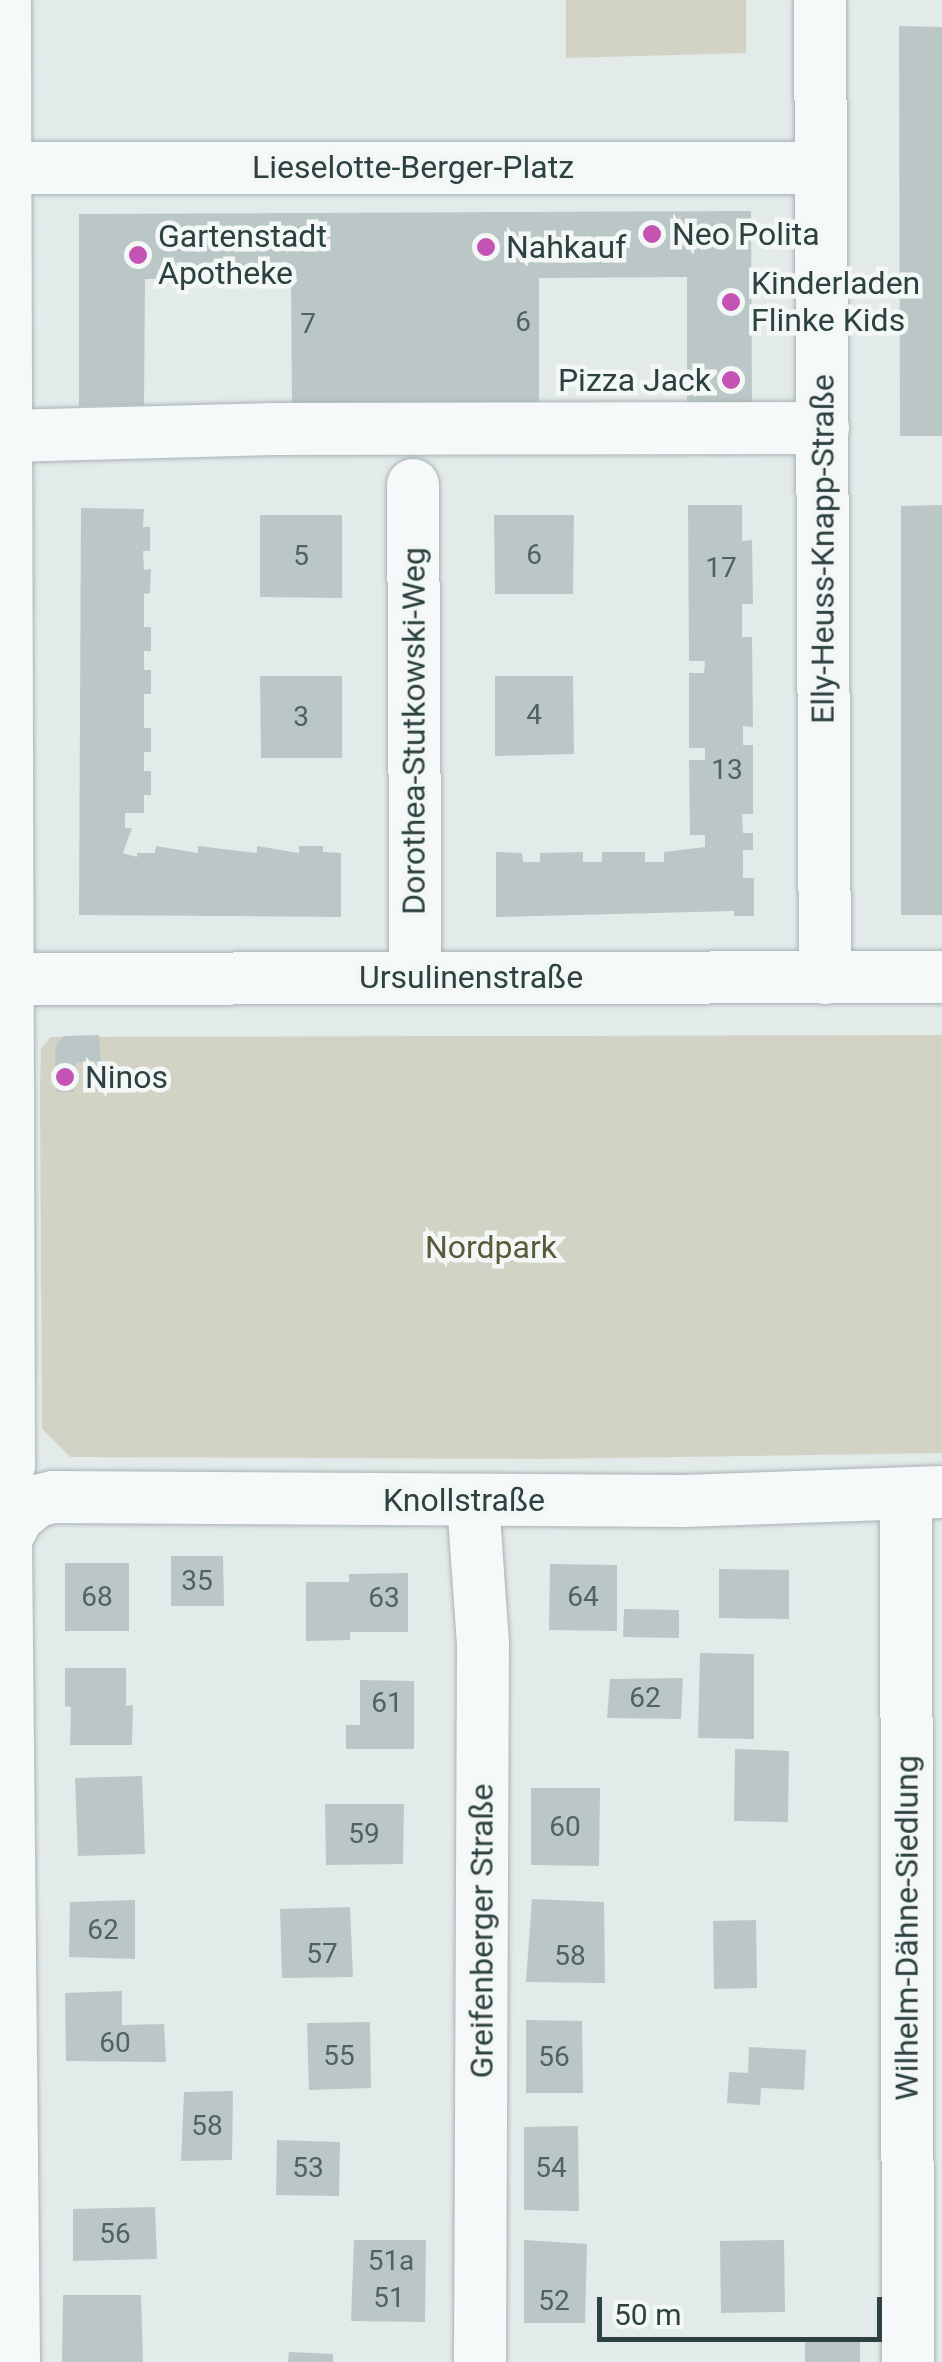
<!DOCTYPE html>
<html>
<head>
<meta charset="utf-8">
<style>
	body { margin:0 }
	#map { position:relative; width:942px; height:2362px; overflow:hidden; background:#e3eaea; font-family:Roboto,sans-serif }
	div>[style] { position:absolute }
	.green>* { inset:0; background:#d3d3c5 }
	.building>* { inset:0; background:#bbc7c6 }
	.roads { filter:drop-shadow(0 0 2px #a8b4b4) drop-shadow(0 0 2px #a8b4b4) }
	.minor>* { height:52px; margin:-26px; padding:0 26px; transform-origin:26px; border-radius:26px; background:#f6f9f9 }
	.dots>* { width:28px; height:28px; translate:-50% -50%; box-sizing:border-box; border:5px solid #f3f8f7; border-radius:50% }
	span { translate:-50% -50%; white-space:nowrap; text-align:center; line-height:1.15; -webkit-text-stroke:9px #f3f8f7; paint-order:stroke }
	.number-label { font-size:28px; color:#506262 }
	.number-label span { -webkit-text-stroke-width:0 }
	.street-label { font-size:32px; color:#2c4140 }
	.poi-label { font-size:32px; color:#2c4140 }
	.left { translate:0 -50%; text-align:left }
	.right { translate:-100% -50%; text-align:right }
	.park-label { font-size:32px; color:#585c3b }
	.scale { position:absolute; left:597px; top:2297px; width:285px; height:45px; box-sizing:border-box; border:5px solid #2c4140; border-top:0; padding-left:12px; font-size:30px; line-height:35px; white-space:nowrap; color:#2c4140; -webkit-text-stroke:8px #f3f8f7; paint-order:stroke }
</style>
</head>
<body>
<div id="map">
	<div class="green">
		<div style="clip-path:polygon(566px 0,746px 0,746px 53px,566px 58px)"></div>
		<div style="clip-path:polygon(942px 1035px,942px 1453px,542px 1459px,70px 1457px,42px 1429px,40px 1091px,41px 1048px,51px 1037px)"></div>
	</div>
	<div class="building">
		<div style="clip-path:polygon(899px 26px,942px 27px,942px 436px,900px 436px)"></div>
		<div style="clip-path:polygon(751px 211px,752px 405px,687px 405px,687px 277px,539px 278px,539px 405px,292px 406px,291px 278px,145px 279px,144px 405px,79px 406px,79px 214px)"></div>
		<div style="clip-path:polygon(688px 505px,742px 505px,742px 541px,752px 540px,753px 604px,742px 604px,742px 637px,752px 637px,753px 727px,743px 726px,743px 745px,753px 745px,753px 814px,742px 814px,743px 833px,753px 833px,753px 850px,743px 850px,743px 878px,754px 878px,754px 916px,734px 916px,734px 911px,496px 917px,496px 852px,522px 853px,523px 862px,540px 862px,540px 853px,583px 852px,583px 862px,602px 862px,602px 852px,645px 852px,645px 862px,664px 862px,664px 852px,705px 847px,705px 835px,690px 835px,689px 760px,705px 760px,705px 748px,689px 748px,689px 673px,704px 673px,705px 661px,689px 661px)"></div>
		<div style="clip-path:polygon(942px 505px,942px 915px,901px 915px,901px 506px)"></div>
		<div style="clip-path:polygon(81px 508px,144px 509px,143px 527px,150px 527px,150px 551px,143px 551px,144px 570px,151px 569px,150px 593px,144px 594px,144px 627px,151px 627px,151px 651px,144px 651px,144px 670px,151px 670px,151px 694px,144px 694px,144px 728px,151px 728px,151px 752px,144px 752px,144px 771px,151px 771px,151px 795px,144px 795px,144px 813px,125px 813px,125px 828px,132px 828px,123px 853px,137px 857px,137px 853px,155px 853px,156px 846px,198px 853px,198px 846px,257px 853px,257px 846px,299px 853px,299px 846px,323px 846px,323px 852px,341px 853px,341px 917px,79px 915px)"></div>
		<div style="clip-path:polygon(260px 515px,342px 515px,342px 598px,260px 597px)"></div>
		<div style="clip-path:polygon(494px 515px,574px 515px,573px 594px,495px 594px)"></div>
		<div style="clip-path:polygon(260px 676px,342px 676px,342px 758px,261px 758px)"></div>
		<div style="clip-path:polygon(495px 676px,573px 676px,574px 754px,495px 756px)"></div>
		<div style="clip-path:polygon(99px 1035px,101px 1062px,76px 1062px,74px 1092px,56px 1092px,55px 1046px,64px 1036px)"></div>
		<div style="clip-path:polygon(171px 1556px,223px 1556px,224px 1606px,171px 1606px)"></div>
		<div style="clip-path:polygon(65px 1563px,129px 1563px,129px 1631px,65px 1631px)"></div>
		<div style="clip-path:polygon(550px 1564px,617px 1565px,617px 1631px,549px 1630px)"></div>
		<div style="clip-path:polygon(719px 1569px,789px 1570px,789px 1619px,719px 1618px)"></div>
		<div style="clip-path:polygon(408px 1573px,408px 1632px,350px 1632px,350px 1640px,306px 1641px,306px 1582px,349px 1582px,349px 1574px)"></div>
		<div style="clip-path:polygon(624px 1609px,679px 1610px,679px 1638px,623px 1637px)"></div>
		<div style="clip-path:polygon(700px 1653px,754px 1654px,754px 1739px,698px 1738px)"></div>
		<div style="clip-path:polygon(65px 1668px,126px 1668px,126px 1706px,133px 1705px,132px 1745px,70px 1745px,71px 1707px,65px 1706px)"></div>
		<div style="clip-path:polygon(683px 1678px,681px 1719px,607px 1718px,610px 1679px)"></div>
		<div style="clip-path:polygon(360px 1680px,414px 1681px,414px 1749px,346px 1749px,346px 1725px,360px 1725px)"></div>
		<div style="clip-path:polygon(735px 1749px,789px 1751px,788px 1822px,734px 1821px)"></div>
		<div style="clip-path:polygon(142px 1776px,145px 1854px,78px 1856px,75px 1778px)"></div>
		<div style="clip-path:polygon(531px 1788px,600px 1788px,599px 1866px,531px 1865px)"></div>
		<div style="clip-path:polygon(325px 1804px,404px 1804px,403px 1864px,326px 1865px)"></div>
		<div style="clip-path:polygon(532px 1899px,604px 1902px,605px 1983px,526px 1982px)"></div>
		<div style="clip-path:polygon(135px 1900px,135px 1959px,69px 1957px,70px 1902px)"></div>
		<div style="clip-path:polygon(350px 1907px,353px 1977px,282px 1978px,280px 1909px)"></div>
		<div style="clip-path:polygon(756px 1920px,757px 1988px,714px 1989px,713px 1921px)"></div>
		<div style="clip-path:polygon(122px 1991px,122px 2025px,164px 2024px,166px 2062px,66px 2061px,65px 1993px)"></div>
		<div style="clip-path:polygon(526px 2020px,582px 2021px,583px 2093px,526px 2093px)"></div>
		<div style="clip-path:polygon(370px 2022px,371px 2088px,309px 2090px,307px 2023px)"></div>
		<div style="clip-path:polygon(749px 2047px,806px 2050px,804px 2090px,761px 2088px,760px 2105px,727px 2103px,729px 2072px,748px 2073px)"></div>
		<div style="clip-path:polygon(233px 2091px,232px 2160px,181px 2161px,184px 2092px)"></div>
		<div style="clip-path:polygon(578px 2126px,579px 2211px,524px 2210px,524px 2127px)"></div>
		<div style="clip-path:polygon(277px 2140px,340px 2142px,339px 2196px,276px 2195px)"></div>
		<div style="clip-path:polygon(155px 2207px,157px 2259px,73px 2261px,73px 2209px)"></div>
		<div style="clip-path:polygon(354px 2240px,426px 2240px,425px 2322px,351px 2321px)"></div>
		<div style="clip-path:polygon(524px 2240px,587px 2244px,585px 2323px,524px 2323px)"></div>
		<div style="clip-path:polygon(784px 2240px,785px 2312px,721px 2313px,720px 2241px)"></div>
		<div style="clip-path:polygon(63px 2295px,141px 2295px,143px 2362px,62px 2362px)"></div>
		<div style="clip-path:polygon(805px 2337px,860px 2337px,860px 2362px,805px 2362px)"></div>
		<div style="clip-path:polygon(289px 2352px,333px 2354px,333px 2362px,288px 2362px)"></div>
	</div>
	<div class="roads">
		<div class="minor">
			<div style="left:820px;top:0;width:978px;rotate:89.71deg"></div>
			<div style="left:6px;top:168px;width:814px"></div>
			<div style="left:7px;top:436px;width:268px;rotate:-1.5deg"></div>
			<div style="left:275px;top:429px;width:548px;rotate:-0.1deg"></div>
			<div style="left:413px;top:485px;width:492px;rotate:89.7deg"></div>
			<div style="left:0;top:979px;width:942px;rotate:-0.12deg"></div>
			<div style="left:0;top:1488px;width:25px;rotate:-69deg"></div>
			<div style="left:9px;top:1465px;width:1465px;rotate:-90.16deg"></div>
			<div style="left:906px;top:1494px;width:868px;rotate:89.87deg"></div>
			<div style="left:473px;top:1501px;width:143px;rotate:86deg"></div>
			<div style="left:483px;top:1644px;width:718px;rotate:90.24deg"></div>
			<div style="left:14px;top:2362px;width:823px;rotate:-90.56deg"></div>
			<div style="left:6px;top:1539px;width:25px;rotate:-63deg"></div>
			<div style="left:17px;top:1517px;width:26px;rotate:-39deg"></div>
			<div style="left:37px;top:1501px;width:16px;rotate:-14deg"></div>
			<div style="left:53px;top:1497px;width:630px;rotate:0.36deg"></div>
			<div style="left:683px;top:1501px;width:259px;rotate:-2deg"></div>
		</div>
	</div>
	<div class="dots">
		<div style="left:652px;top:234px;background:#c453b4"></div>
		<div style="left:486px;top:247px;background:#c453b4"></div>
		<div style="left:138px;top:255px;background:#c453b4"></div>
		<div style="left:731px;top:302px;background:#c453b4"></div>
		<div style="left:731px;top:380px;background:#c453b4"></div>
		<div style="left:65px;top:1077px;background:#c453b4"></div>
	</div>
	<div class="number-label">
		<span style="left:523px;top:322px">6</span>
		<span style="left:308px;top:324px">7</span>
		<span style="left:534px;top:555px">6</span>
		<span style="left:301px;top:556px">5</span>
		<span style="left:721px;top:568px">17</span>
		<span style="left:534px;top:715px">4</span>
		<span style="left:301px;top:717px">3</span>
		<span style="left:727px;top:770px">13</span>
		<span style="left:197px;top:1581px">35</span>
		<span style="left:97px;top:1597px">68</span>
		<span style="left:583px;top:1597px">64</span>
		<span style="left:384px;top:1598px">63</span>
		<span style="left:645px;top:1698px">62</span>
		<span style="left:387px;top:1703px">61</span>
		<span style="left:565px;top:1827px">60</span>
		<span style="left:364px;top:1834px">59</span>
		<span style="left:103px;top:1930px">62</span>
		<span style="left:322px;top:1954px">57</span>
		<span style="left:570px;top:1956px">58</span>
		<span style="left:115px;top:2043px">60</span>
		<span style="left:339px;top:2056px">55</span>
		<span style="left:554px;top:2057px">56</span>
		<span style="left:207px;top:2126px">58</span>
		<span style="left:308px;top:2168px">53</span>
		<span style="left:551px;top:2168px">54</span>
		<span style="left:115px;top:2234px">56</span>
		<span style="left:391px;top:2261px">51a</span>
		<span style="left:389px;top:2298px">51</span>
		<span style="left:554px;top:2301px">52</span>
	</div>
	<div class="street-label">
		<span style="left:413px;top:167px">Lieselotte-Berger-Platz</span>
		<span style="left:823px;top:549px;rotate:-90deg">Elly-Heuss-Knapp-Straße</span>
		<span style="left:414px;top:731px;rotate:-90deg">Dorothea-Stutkowski-Weg</span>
		<span style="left:471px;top:977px">Ursulinenstraße</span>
		<span style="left:464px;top:1500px">Knollstraße</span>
		<span style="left:907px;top:1928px;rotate:-90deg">Wilhelm-Dähne-Siedlung</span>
		<span style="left:482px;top:1931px;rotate:-90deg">Greifenberger Straße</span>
	</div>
	<div class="poi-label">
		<span class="left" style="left:672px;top:234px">Neo Polita</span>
		<span class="left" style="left:158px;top:255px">Gartenstadt<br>Apotheke</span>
		<span class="left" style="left:506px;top:247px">Nahkauf</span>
		<span class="left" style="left:751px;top:302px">Kinderladen<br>Flinke Kids</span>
		<span class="right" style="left:711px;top:380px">Pizza Jack</span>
		<span class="left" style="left:85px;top:1077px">Ninos</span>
	</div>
	<div class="park-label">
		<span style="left:491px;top:1247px">Nordpark</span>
	</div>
	<div class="scale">50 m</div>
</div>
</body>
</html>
